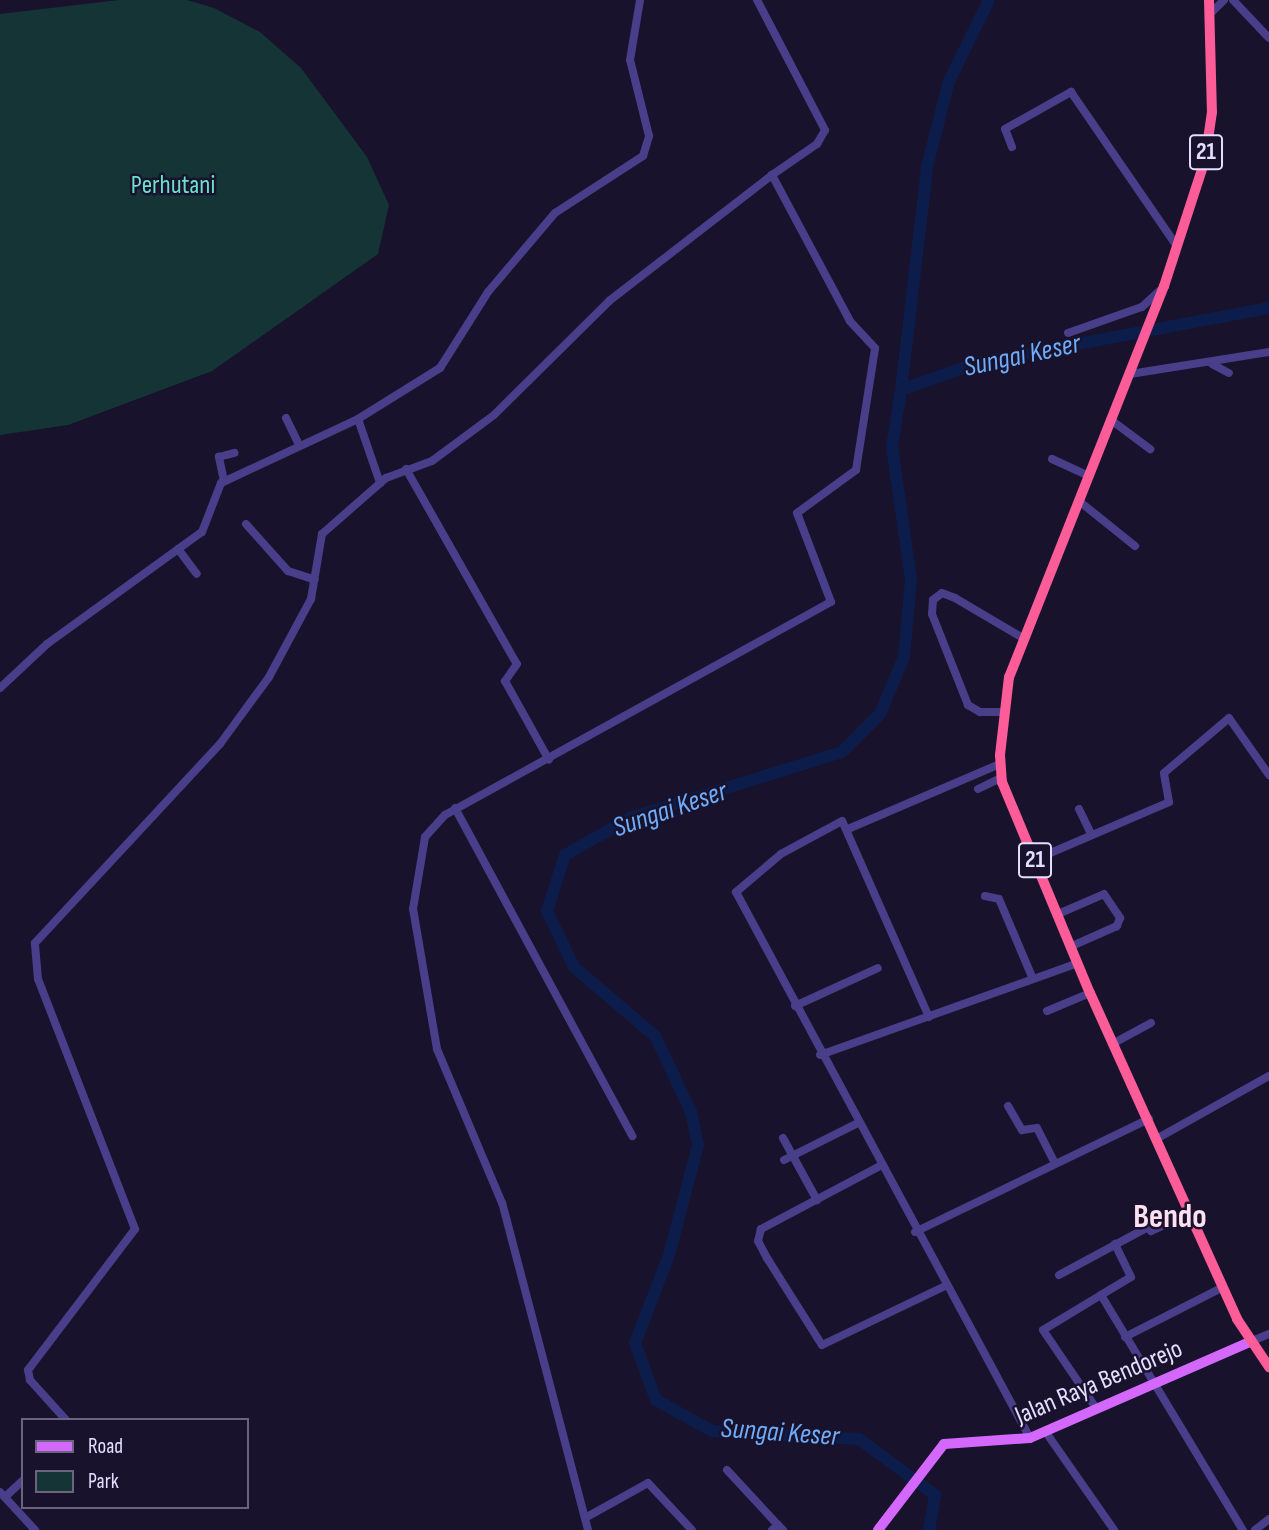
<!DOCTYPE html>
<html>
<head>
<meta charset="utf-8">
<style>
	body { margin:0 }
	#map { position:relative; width:1269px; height:1530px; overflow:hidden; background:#19122c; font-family:"Sofia Sans Condensed",sans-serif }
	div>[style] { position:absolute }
	.green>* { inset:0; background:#153436 }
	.river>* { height:12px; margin:-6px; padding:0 6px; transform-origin:6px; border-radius:6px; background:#0d1d4b }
	.minor>* { height:8px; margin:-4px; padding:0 4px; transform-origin:4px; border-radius:4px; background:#493e8a }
	.major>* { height:10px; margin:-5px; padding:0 5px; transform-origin:5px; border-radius:5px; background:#d468fc }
	.highway>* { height:10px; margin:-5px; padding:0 5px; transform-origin:5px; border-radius:5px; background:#fc5c98 }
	span { translate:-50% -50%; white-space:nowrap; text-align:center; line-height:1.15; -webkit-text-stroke:5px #19122c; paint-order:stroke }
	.shield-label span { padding:2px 5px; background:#19122c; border:2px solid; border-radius:5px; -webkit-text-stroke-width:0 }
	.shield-label { font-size:24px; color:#e5defe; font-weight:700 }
	.park-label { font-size:26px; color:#69dfce }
	.street-label { font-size:26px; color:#e5defe }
	.water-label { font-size:28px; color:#6eacfc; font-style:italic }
	.district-label { font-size:33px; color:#fee0f0; font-weight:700 }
	.legend { position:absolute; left:21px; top:1418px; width:228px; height:91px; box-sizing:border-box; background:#19122c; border:2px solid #6b6480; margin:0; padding:9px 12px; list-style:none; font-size:21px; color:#e5defe }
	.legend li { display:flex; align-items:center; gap:14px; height:35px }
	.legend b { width:35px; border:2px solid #6b6480 }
</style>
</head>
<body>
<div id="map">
	<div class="green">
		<div style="clip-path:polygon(119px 0,187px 0,214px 8px,260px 32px,301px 68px,367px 157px,389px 205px,378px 254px,212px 371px,68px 425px,0 435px,0 14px)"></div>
	</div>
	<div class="river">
		<div style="left:901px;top:390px;width:225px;rotate:-83.3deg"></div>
		<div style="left:927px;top:167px;width:89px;rotate:-75.7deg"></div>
		<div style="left:949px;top:81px;width:90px;rotate:-63.7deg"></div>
		<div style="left:929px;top:1530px;width:36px;rotate:-80deg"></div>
		<div style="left:935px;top:1495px;width:94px;rotate:-143.6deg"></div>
		<div style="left:859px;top:1439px;width:147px;rotate:-176.9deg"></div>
		<div style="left:712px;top:1431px;width:64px;rotate:-151deg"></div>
		<div style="left:656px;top:1400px;width:61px;rotate:-110.2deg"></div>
		<div style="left:635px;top:1343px;width:94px;rotate:-68.9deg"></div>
		<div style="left:669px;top:1255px;width:114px;rotate:-75.2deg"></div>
		<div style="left:698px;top:1145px;width:34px;rotate:-102deg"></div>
		<div style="left:691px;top:1112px;width:84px;rotate:-115.3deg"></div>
		<div style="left:655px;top:1036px;width:106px;rotate:-139.6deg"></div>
		<div style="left:574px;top:967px;width:62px;rotate:-115.7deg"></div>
		<div style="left:547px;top:911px;width:59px;rotate:-72.2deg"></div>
		<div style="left:565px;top:855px;width:75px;rotate:-29.6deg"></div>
		<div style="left:630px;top:818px;width:222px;rotate:-17.3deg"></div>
		<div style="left:842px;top:752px;width:54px;rotate:-45deg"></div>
		<div style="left:880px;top:714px;width:62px;rotate:-67.2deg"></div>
		<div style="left:904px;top:657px;width:77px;rotate:-84.8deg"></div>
		<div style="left:911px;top:580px;width:134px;rotate:-98.1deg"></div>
		<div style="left:892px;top:447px;width:58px;rotate:-81deg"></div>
		<div style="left:901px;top:390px;width:81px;rotate:-19.6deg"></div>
		<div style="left:977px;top:363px;width:297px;rotate:-10.7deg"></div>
	</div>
	<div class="minor">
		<div style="left:1233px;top:0;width:52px;rotate:46.5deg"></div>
		<div style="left:1209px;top:15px;width:21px;rotate:-45deg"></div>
		<div style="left:1012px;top:147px;width:19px;rotate:-111deg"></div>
		<div style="left:1005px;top:129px;width:76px;rotate:-29.3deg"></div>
		<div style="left:1071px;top:92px;width:187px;rotate:55.5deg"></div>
		<div style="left:1068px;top:333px;width:78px;rotate:-19.4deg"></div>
		<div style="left:1142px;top:307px;width:23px;rotate:-43deg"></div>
		<div style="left:1212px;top:364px;width:19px;rotate:28deg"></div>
		<div style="left:1130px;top:374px;width:141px;rotate:-9deg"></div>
		<div style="left:286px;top:418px;width:30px;rotate:64deg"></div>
		<div style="left:358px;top:419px;width:68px;rotate:71deg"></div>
		<div style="left:1111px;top:420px;width:49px;rotate:36.6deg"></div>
		<div style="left:1052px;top:459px;width:41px;rotate:24.7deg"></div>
		<div style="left:406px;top:469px;width:224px;rotate:60.4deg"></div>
		<div style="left:517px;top:664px;width:21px;rotate:125deg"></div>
		<div style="left:505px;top:681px;width:90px;rotate:60.9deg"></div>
		<div style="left:224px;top:481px;width:25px;rotate:-102deg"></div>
		<div style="left:219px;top:457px;width:16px;rotate:-15deg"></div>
		<div style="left:1079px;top:501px;width:72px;rotate:38.8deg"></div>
		<div style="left:246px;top:524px;width:63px;rotate:48.2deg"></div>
		<div style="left:288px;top:571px;width:28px;rotate:18deg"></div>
		<div style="left:178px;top:549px;width:31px;rotate:53deg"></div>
		<div style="left:0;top:688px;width:64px;rotate:-43.1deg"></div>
		<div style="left:47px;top:644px;width:191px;rotate:-35.9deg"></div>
		<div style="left:202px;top:532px;width:53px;rotate:-68.8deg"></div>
		<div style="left:221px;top:483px;width:151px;rotate:-25deg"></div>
		<div style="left:358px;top:419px;width:97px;rotate:-31.9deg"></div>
		<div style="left:440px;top:368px;width:90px;rotate:-57.7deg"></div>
		<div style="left:488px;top:292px;width:104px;rotate:-49.7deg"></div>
		<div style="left:555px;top:213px;width:105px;rotate:-32.9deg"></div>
		<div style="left:643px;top:156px;width:21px;rotate:-73deg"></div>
		<div style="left:649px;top:136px;width:78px;rotate:-104deg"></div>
		<div style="left:630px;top:60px;width:61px;rotate:-80.5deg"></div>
		<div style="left:1002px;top:712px;width:22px;rotate:180deg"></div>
		<div style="left:980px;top:712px;width:14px;rotate:-150deg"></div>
		<div style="left:968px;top:705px;width:98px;rotate:-111.6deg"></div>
		<div style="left:932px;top:614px;width:14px;rotate:-86deg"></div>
		<div style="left:933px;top:600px;width:11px;rotate:-38deg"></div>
		<div style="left:942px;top:593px;width:14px;rotate:21deg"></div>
		<div style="left:955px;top:598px;width:79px;rotate:30.5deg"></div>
		<div style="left:978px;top:789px;width:25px;rotate:-26deg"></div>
		<div style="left:455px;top:808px;width:373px;rotate:61.6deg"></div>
		<div style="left:1079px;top:809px;width:28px;rotate:64deg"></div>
		<div style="left:848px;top:829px;width:165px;rotate:-23.2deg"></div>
		<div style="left:1034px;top:860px;width:147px;rotate:-23.2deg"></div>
		<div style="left:1169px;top:802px;width:29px;rotate:-100deg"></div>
		<div style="left:1164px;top:773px;width:85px;rotate:-40.2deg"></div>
		<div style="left:1229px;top:718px;width:70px;rotate:54.9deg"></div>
		<div style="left:985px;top:896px;width:14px;rotate:12deg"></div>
		<div style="left:999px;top:899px;width:87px;rotate:67deg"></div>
		<div style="left:1058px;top:914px;width:50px;rotate:-23.5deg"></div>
		<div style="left:1104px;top:894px;width:29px;rotate:56deg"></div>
		<div style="left:1120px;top:918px;width:9px;rotate:111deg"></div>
		<div style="left:1117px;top:926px;width:49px;rotate:156deg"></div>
		<div style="left:795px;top:1006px;width:91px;rotate:-24.6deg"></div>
		<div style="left:1047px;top:1011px;width:47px;rotate:-22.7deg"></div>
		<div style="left:929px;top:1017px;width:214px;rotate:-113.9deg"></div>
		<div style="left:842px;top:821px;width:69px;rotate:151.6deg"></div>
		<div style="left:781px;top:854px;width:59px;rotate:139.8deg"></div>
		<div style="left:736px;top:892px;width:620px;rotate:61.7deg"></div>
		<div style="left:1114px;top:1043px;width:42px;rotate:-28.4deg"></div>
		<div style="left:820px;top:1055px;width:274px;rotate:-19.6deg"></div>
		<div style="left:1008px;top:1106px;width:28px;rotate:60deg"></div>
		<div style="left:1022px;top:1130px;width:15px;rotate:-8deg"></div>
		<div style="left:1037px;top:1128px;width:39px;rotate:63deg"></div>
		<div style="left:783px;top:1138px;width:71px;rotate:61.3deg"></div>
		<div style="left:1158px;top:1138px;width:127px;rotate:-29.2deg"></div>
		<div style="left:784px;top:1160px;width:83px;rotate:-26.6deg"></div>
		<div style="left:880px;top:1166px;width:135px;rotate:152.1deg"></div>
		<div style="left:761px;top:1229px;width:12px;rotate:104deg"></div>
		<div style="left:758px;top:1241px;width:19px;rotate:62deg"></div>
		<div style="left:767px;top:1258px;width:103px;rotate:57.7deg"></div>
		<div style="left:822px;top:1345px;width:136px;rotate:-25.6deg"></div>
		<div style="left:915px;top:1232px;width:260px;rotate:-25.8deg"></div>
		<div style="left:1059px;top:1275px;width:101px;rotate:-28.3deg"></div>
		<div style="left:1148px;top:1227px;width:5px;rotate:53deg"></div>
		<div style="left:1151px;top:1231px;width:43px;rotate:-24.8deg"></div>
		<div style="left:1101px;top:1295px;width:35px;rotate:-31deg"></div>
		<div style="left:1131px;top:1277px;width:37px;rotate:-116deg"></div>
		<div style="left:1125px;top:1337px;width:110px;rotate:-27deg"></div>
		<div style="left:1250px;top:1342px;width:21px;rotate:-23deg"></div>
		<div style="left:1096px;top:1408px;width:94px;rotate:-124.2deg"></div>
		<div style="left:1043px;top:1330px;width:68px;rotate:-31.1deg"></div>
		<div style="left:1101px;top:1295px;width:275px;rotate:58.9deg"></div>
		<div style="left:66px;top:1420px;width:54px;rotate:-132deg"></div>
		<div style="left:30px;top:1380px;width:10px;rotate:-101deg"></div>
		<div style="left:28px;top:1370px;width:177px;rotate:-52.8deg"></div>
		<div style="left:135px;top:1229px;width:268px;rotate:-111.2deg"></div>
		<div style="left:38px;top:979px;width:36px;rotate:-95deg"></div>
		<div style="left:35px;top:943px;width:272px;rotate:-47.1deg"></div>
		<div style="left:220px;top:744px;width:83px;rotate:-53.8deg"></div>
		<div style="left:269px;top:677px;width:89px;rotate:-61.7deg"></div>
		<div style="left:311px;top:599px;width:66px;rotate:-80.4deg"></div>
		<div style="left:322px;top:534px;width:85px;rotate:-41.2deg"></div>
		<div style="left:386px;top:478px;width:49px;rotate:-20.3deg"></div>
		<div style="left:432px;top:461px;width:77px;rotate:-36.6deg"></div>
		<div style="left:494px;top:415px;width:162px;rotate:-44.7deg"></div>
		<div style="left:609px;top:301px;width:206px;rotate:-37.7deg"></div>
		<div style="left:1045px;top:1431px;width:121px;rotate:55.1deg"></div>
		<div style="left:727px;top:1470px;width:75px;rotate:47.2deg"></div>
		<div style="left:0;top:1492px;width:52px;rotate:47.4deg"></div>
		<div style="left:5px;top:1497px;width:25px;rotate:-43deg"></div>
		<div style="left:585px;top:1518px;width:72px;rotate:-29.1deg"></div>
		<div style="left:648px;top:1483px;width:64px;rotate:46.9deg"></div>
		<div style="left:588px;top:1530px;width:338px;rotate:-104.7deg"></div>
		<div style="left:502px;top:1203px;width:167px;rotate:-112.9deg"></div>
		<div style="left:437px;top:1049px;width:142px;rotate:-99.7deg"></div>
		<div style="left:413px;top:909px;width:73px;rotate:-80.5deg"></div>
		<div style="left:425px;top:837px;width:30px;rotate:-48deg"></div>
		<div style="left:445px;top:815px;width:441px;rotate:-28.9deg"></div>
		<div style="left:831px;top:602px;width:95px;rotate:-110.9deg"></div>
		<div style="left:797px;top:513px;width:73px;rotate:-36.1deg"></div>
		<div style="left:856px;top:470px;width:123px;rotate:-81.1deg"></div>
		<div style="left:875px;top:348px;width:37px;rotate:-133deg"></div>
		<div style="left:850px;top:321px;width:166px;rotate:-118.1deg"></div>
		<div style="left:772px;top:175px;width:55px;rotate:-34.6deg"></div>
		<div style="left:817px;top:144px;width:16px;rotate:-60deg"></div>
		<div style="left:825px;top:130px;width:147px;rotate:-117.6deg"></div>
		<div style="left:772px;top:1530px;width:8px;rotate:-40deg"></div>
		<div style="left:778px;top:1525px;width:7px;rotate:45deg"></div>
		<div style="left:1255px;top:1530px;width:18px;rotate:-38deg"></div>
	</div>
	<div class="major">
		<div style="left:878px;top:1530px;width:108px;rotate:-52.5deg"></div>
		<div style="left:944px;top:1444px;width:86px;rotate:-4deg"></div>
		<div style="left:1030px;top:1438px;width:240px;rotate:-23.6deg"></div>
	</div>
	<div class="highway">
		<div style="left:1209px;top:0;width:112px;rotate:88.5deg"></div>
		<div style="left:1212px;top:112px;width:49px;rotate:98.3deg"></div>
		<div style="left:1205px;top:160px;width:133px;rotate:108deg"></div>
		<div style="left:1164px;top:286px;width:421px;rotate:111.6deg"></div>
		<div style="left:1009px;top:677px;width:79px;rotate:96.6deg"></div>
		<div style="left:1000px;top:755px;width:27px;rotate:86deg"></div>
		<div style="left:1002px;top:782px;width:229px;rotate:67.4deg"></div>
		<div style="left:1090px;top:993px;width:358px;rotate:65.7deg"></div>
		<div style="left:1237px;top:1319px;width:58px;rotate:56.3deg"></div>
	</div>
	<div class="shield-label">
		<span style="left:1206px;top:152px">21</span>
		<span style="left:1035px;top:860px">21</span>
	</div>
	<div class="park-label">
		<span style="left:173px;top:186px">Perhutani</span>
	</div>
	<div class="street-label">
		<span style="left:1099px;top:1383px;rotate:-23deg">Jalan Raya Bendorejo</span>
	</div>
	<div class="water-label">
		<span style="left:1022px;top:356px;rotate:-12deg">Sungai Keser</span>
		<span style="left:670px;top:810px;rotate:-19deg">Sungai Keser</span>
		<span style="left:780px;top:1433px;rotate:4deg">Sungai Keser</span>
	</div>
	<div class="district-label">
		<span style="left:1170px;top:1218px">Bendo</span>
	</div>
	<ul class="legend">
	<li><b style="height:9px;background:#d468fc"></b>Road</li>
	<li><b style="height:19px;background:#153436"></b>Park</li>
	</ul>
</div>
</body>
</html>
